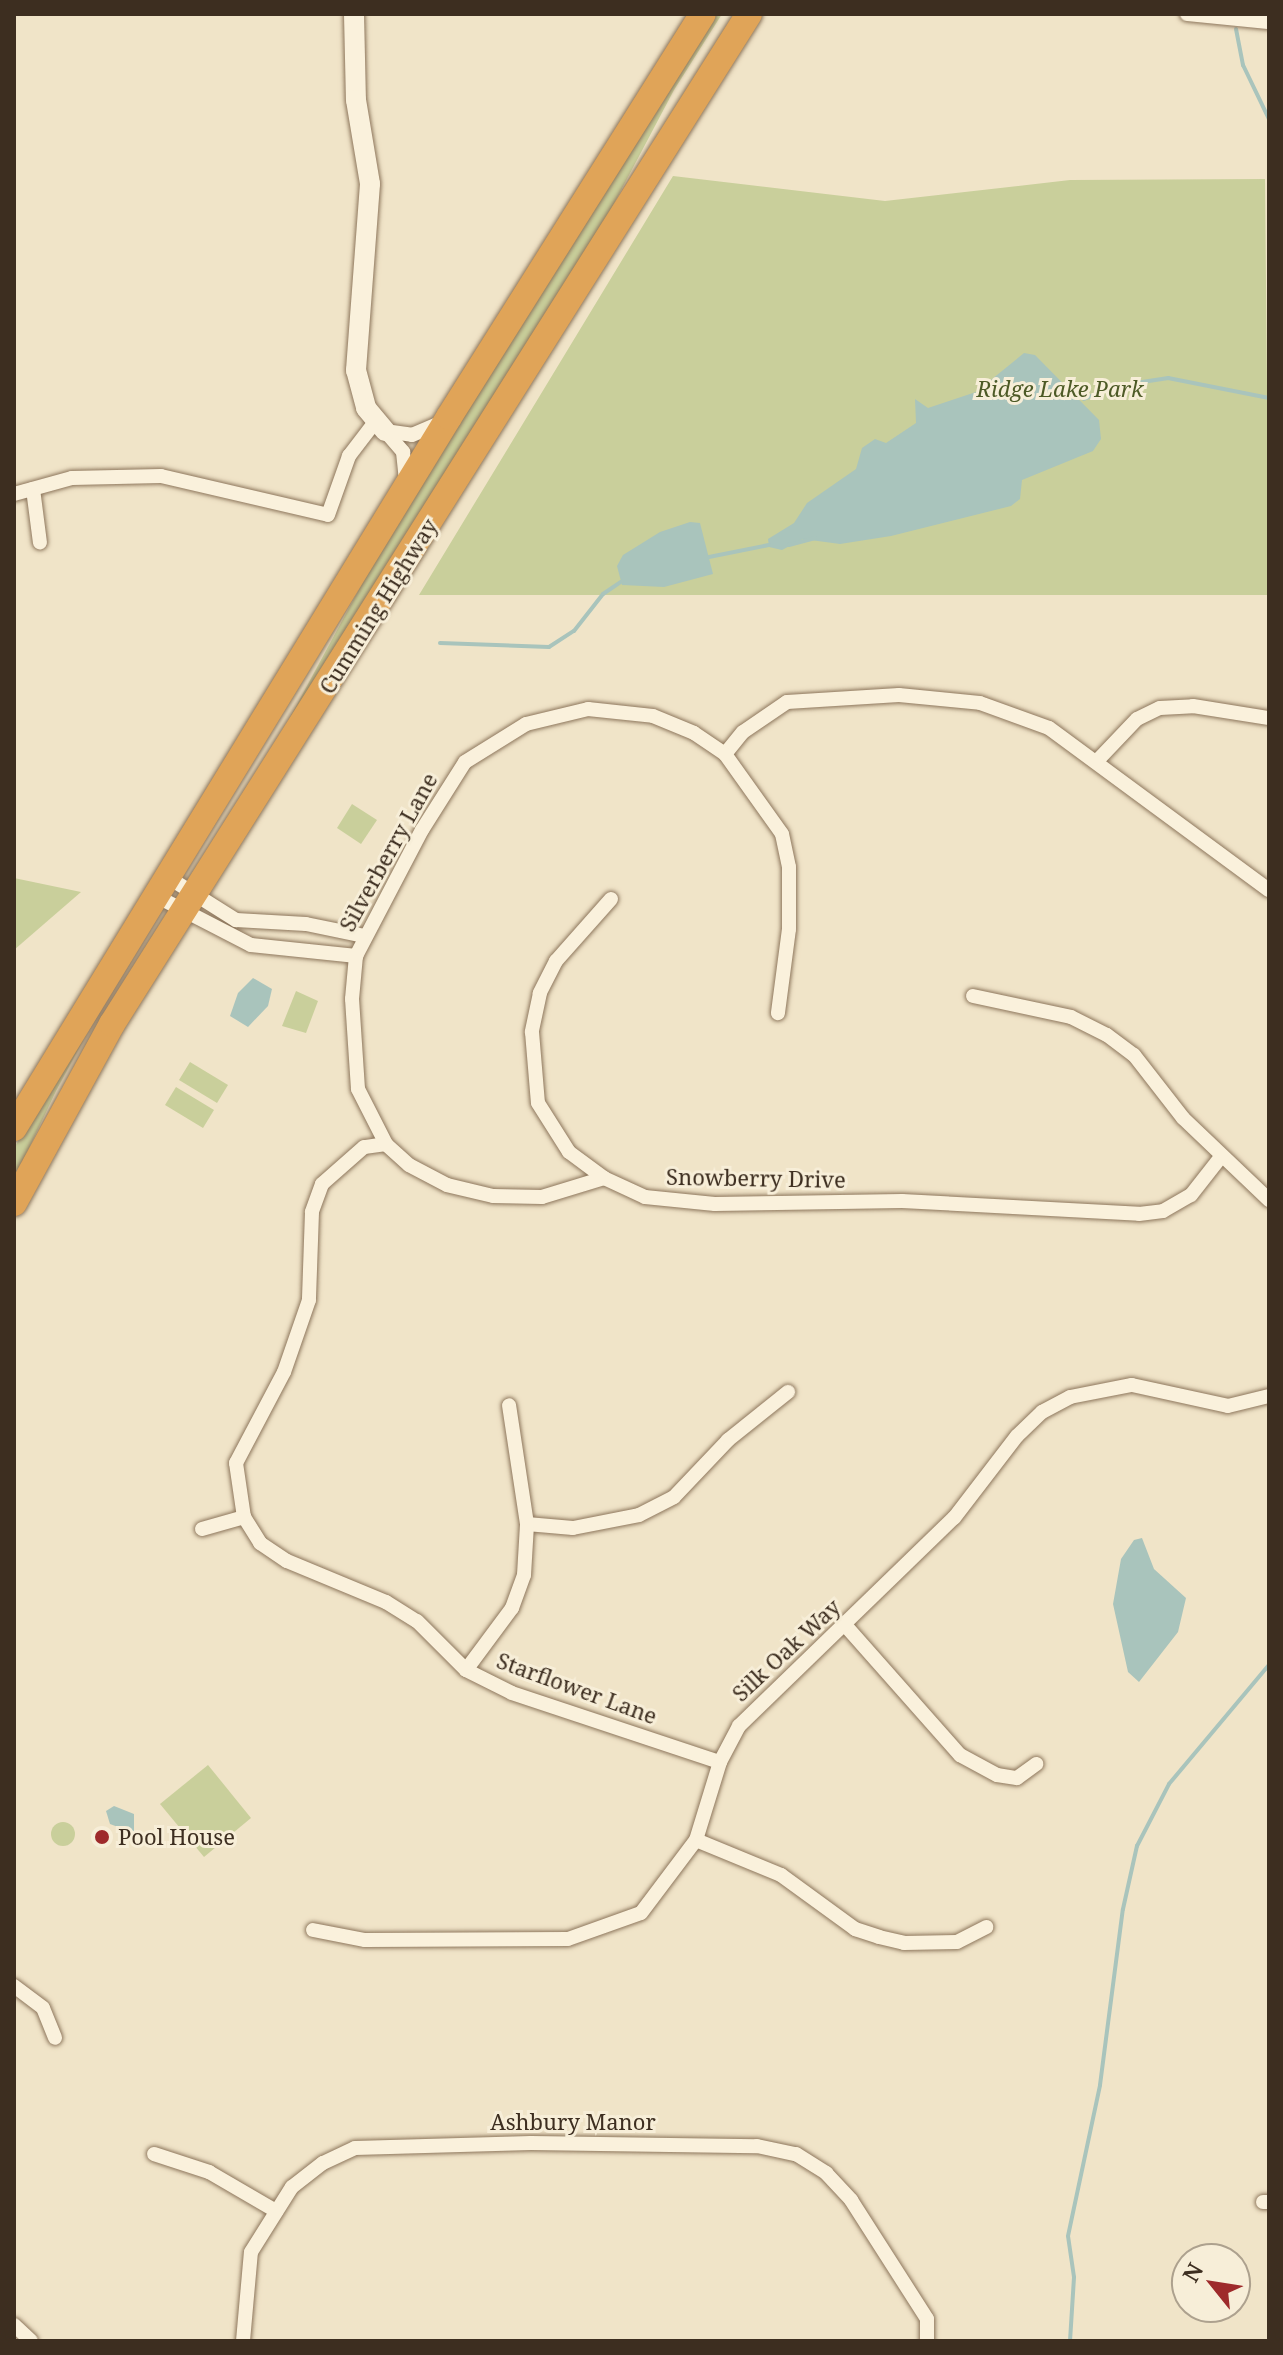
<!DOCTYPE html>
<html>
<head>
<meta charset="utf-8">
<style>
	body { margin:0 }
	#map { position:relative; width:1283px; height:2355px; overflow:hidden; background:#f0e4c8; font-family:"Noto Serif",serif }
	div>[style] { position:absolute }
	.green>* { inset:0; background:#c9cf9b }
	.round { border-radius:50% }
	.water>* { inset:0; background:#a9c4bc }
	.stream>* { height:4px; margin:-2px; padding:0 2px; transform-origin:2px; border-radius:2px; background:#a9c4bc }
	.roads { filter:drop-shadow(0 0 2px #8d765c) drop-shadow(0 0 2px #8d765c) }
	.street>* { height:14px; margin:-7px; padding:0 7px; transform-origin:7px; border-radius:7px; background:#faf1dc }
	.secondary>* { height:20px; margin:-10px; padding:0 10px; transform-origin:10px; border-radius:10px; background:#faf1dc }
	.highway>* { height:26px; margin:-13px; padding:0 13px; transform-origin:13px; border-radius:13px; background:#e0a458 }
	.dots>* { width:22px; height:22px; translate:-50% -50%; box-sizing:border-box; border:4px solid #f7eed8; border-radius:50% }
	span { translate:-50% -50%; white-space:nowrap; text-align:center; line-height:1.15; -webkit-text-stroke:6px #f7eed8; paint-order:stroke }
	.park-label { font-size:22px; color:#4d5a26; font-style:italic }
	.street-label { font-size:22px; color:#3d2e20 }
	.poi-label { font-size:22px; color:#3d2e20 }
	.left { translate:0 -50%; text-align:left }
	.frame { position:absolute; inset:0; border:16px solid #3d2e20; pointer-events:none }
	.north { position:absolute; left:1171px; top:2243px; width:80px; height:80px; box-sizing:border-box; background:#f7eed8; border:2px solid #ada18e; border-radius:50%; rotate:300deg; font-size:22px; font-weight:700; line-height:32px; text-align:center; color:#3d2e20 }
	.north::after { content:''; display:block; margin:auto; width:28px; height:36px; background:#9e2a2b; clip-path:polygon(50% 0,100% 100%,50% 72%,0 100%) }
</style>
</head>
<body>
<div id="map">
	<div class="green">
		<div style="clip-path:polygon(712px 14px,722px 14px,674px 90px,572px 283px,287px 723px,384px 543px)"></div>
		<div style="clip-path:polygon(673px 176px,885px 201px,1070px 180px,1265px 179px,1269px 595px,419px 595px)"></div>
		<div style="clip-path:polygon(352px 804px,377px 820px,361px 844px,337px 828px)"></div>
		<div style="clip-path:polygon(14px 878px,81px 892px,14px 950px)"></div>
		<div style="clip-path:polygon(146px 923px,56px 1091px,14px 1180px,14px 1148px)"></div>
		<div style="clip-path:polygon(296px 991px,318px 1001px,306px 1033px,282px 1026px)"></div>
		<div style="clip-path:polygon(190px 1062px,228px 1085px,217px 1103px,179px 1080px)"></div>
		<div style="clip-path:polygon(176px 1087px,214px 1110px,203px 1128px,165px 1105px)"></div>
		<div style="clip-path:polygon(208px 1765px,251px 1818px,204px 1857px,160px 1804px)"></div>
		<div class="round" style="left:51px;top:1822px;width:24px;height:24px"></div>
	</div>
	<div class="water">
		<div style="clip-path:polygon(1024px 353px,1035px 355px,1099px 420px,1101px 439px,1093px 451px,1022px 480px,1020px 499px,1011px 506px,891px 536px,840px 544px,803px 539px,782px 550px,769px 547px,768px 539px,794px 523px,807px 503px,856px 469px,862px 448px,875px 439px,886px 443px,916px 423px,915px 399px,928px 408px,976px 392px)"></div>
		<div style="clip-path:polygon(690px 522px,700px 523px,713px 574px,664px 587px,622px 585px,617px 566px,623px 555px,660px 532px)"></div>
		<div style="clip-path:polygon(253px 978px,272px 989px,268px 1006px,248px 1027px,230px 1016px,238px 993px)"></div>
		<div style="clip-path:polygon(1142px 1538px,1154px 1569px,1186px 1598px,1178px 1632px,1139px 1682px,1128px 1672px,1113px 1604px,1121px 1559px,1134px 1540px)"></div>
		<div style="clip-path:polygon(114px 1806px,134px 1814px,134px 1833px,110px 1824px,106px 1811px)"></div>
	</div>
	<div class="stream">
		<div style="left:1236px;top:29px;width:37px;rotate:79deg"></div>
		<div style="left:1243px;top:65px;width:60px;rotate:64.3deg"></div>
		<div style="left:1084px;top:399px;width:35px;rotate:-22deg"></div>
		<div style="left:1116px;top:386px;width:53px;rotate:-8.7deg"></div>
		<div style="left:1168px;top:378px;width:103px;rotate:11.2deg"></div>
		<div style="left:789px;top:545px;width:27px;rotate:-15deg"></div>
		<div style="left:709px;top:557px;width:61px;rotate:-11.3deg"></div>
		<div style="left:440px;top:643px;width:109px;rotate:2.1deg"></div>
		<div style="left:549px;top:647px;width:30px;rotate:-33deg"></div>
		<div style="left:574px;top:631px;width:47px;rotate:-51.9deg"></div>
		<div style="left:603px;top:594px;width:22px;rotate:-34deg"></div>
		<div style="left:1070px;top:2341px;width:64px;rotate:-86.4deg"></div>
		<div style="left:1074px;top:2277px;width:41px;rotate:-98.3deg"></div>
		<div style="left:1068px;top:2236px;width:154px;rotate:-78deg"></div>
		<div style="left:1100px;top:2085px;width:177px;rotate:-82.6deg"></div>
		<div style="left:1123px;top:1909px;width:65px;rotate:-77.5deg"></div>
		<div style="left:1137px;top:1846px;width:70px;rotate:-62.7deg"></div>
		<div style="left:1169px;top:1784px;width:155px;rotate:-50deg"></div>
	</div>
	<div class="roads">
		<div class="street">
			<div style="left:1187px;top:14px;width:82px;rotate:5.6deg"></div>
			<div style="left:385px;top:431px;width:27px;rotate:8deg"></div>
			<div style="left:412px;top:435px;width:28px;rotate:-23deg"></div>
			<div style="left:385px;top:431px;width:28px;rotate:49deg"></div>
			<div style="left:403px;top:452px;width:28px;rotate:84deg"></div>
			<div style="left:33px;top:489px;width:54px;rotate:82.6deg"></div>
			<div style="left:14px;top:494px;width:60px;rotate:-15.4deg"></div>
			<div style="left:72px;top:478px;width:89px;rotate:-1.3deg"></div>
			<div style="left:161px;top:476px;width:171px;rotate:13.1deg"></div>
			<div style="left:328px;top:515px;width:63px;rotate:-70.4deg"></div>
			<div style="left:349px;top:456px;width:43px;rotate:-52.6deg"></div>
			<div style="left:725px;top:754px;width:28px;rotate:-51deg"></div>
			<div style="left:743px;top:732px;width:53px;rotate:-34.3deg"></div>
			<div style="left:787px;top:702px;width:112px;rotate:-3.6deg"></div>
			<div style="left:899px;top:695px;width:81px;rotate:5.6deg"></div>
			<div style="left:980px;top:703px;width:73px;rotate:19.9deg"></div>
			<div style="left:1049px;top:728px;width:273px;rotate:36.4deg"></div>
			<div style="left:1096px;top:762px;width:59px;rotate:-46.4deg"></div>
			<div style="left:1137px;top:719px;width:25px;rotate:-26deg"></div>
			<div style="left:1160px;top:708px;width:33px;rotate:-3deg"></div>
			<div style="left:1193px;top:706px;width:77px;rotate:9deg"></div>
			<div style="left:166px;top:876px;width:83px;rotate:32.2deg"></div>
			<div style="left:236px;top:920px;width:70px;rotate:3.3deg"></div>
			<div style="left:306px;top:924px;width:59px;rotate:11.7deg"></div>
			<div style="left:154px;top:895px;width:109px;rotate:27.3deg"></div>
			<div style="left:251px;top:945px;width:106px;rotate:6deg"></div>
			<div style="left:611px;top:899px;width:83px;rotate:131.6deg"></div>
			<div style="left:556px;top:961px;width:36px;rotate:117deg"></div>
			<div style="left:540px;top:993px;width:40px;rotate:102deg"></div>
			<div style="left:532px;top:1032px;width:71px;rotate:85.2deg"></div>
			<div style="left:538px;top:1103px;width:58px;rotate:57.7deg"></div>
			<div style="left:569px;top:1152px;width:44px;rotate:36.6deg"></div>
			<div style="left:604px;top:1178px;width:45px;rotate:24.9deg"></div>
			<div style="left:645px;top:1197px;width:70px;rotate:5.7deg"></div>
			<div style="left:715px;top:1204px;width:187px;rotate:-0.9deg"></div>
			<div style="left:902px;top:1201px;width:237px;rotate:3.1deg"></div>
			<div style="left:1139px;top:1214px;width:24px;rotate:-7deg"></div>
			<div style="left:1163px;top:1211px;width:32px;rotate:-30deg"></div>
			<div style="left:1191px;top:1195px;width:47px;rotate:-51.9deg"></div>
			<div style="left:973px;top:996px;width:100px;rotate:12.1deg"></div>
			<div style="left:1071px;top:1017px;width:40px;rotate:26.6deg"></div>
			<div style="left:1107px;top:1035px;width:34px;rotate:37deg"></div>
			<div style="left:1134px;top:1055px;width:80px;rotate:52.1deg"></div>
			<div style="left:1183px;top:1118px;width:119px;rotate:43.6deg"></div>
			<div style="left:386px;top:1144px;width:22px;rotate:172deg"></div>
			<div style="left:364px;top:1147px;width:56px;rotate:138.6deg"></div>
			<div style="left:322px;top:1184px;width:30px;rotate:110deg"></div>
			<div style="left:312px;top:1212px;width:88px;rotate:92deg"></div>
			<div style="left:309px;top:1300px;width:76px;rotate:109.1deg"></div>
			<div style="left:284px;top:1372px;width:103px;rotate:117.8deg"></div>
			<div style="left:236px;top:1463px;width:55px;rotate:81.6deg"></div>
			<div style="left:244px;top:1517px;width:31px;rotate:58deg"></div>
			<div style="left:260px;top:1543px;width:32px;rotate:34deg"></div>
			<div style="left:287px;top:1561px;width:107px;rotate:22.5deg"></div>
			<div style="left:386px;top:1602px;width:36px;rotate:32deg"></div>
			<div style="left:417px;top:1621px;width:69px;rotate:45deg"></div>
			<div style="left:466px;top:1670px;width:51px;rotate:26.6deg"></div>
			<div style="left:512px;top:1693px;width:219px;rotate:18.4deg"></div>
			<div style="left:604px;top:1178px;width:65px;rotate:163deg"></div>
			<div style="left:542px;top:1197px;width:49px;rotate:-178.8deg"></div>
			<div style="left:493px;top:1196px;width:47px;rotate:-166.6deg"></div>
			<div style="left:447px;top:1185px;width:43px;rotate:-152.2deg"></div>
			<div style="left:409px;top:1165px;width:31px;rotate:-138deg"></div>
			<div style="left:386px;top:1144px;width:62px;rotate:-117deg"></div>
			<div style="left:358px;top:1089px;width:90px;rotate:-93.8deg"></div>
			<div style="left:352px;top:999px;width:43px;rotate:-84.7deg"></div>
			<div style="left:356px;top:956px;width:142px;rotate:-62.4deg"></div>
			<div style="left:422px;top:830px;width:80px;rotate:-57.7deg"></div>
			<div style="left:465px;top:762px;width:72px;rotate:-31.9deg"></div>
			<div style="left:526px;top:724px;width:64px;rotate:-13.6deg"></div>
			<div style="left:588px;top:709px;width:65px;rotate:6.1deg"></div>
			<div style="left:653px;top:716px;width:44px;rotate:22.5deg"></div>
			<div style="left:694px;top:733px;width:37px;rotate:34deg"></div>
			<div style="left:725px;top:754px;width:98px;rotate:54.5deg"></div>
			<div style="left:782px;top:834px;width:34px;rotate:78deg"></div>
			<div style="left:789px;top:867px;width:62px;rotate:90deg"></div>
			<div style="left:789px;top:929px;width:85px;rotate:97.5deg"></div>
			<div style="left:527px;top:1524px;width:46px;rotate:5deg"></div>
			<div style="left:573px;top:1528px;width:67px;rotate:-11.1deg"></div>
			<div style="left:639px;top:1515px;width:39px;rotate:-27deg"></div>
			<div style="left:674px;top:1497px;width:79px;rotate:-46.5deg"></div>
			<div style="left:728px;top:1440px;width:77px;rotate:-38.7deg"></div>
			<div style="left:202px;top:1529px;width:44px;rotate:-15.9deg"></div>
			<div style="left:845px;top:1625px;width:174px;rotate:48.5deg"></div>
			<div style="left:960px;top:1755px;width:42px;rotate:28.4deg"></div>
			<div style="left:997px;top:1775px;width:20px;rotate:9deg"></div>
			<div style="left:1017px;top:1778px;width:24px;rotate:-36deg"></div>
			<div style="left:466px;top:1670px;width:77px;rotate:-53.4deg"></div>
			<div style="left:512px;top:1608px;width:35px;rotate:-70deg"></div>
			<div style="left:524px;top:1575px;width:51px;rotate:-86.6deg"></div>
			<div style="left:527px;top:1524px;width:120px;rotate:-98.6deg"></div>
			<div style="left:696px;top:1840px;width:92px;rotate:22.4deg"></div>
			<div style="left:781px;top:1875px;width:92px;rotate:36.1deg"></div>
			<div style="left:855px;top:1929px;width:25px;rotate:18deg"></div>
			<div style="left:879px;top:1937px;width:26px;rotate:13deg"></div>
			<div style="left:904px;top:1943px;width:53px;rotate:-1.1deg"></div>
			<div style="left:957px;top:1942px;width:33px;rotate:-27deg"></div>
			<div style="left:313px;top:1930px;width:53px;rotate:10.9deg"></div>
			<div style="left:365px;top:1940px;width:203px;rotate:-0.3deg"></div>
			<div style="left:568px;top:1939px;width:77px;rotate:-19.6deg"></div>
			<div style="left:641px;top:1913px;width:91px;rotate:-53deg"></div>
			<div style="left:696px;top:1840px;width:82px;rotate:-72.9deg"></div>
			<div style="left:720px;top:1762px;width:41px;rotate:-62.2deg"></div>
			<div style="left:739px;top:1726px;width:299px;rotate:-44.1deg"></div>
			<div style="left:954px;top:1518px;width:103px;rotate:-52.5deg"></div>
			<div style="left:1017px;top:1436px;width:35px;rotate:-44deg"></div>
			<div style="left:1042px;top:1412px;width:32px;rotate:-28deg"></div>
			<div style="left:1070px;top:1397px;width:63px;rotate:-11deg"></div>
			<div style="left:1132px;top:1385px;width:98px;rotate:12.3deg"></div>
			<div style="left:1228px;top:1406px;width:42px;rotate:-13.7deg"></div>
			<div style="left:14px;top:1986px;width:36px;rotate:37deg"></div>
			<div style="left:43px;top:2008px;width:32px;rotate:68deg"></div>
			<div style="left:154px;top:2154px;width:58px;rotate:18.1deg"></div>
			<div style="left:209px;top:2172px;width:78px;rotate:30.2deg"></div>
			<div style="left:1263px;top:2202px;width:6px"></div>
			<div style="left:14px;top:2325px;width:23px;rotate:43deg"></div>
			<div style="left:243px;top:2341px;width:89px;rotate:-84.9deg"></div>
			<div style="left:251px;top:2252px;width:77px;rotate:-57.8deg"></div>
			<div style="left:292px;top:2187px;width:39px;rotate:-38deg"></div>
			<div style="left:323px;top:2163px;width:35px;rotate:-25deg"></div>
			<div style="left:355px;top:2148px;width:176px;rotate:-1.6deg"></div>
			<div style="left:531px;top:2143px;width:226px;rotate:0.8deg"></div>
			<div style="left:757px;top:2146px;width:40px;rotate:12deg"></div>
			<div style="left:796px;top:2154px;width:36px;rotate:32deg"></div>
			<div style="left:826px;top:2173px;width:37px;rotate:47deg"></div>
			<div style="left:851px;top:2200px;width:141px;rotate:57.4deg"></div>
			<div style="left:927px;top:2319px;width:22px;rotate:90deg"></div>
		</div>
		<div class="secondary">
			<div style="left:354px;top:14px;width:86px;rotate:88.7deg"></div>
			<div style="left:356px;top:100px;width:85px;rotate:80.5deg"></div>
			<div style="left:370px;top:184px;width:187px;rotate:94.3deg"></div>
			<div style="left:356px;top:370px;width:39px;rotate:75deg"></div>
			<div style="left:366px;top:408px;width:30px;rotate:50deg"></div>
		</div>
		<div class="highway">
			<div style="left:14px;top:1128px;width:834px;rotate:-58.54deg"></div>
			<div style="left:449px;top:417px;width:476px;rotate:-57.8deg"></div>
			<div style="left:14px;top:1203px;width:204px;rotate:-61.3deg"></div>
			<div style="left:112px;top:1024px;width:1194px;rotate:-57.76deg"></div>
		</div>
	</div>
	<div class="dots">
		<div style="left:102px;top:1837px;background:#9e2a2b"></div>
	</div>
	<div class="park-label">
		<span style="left:1060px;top:389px">Ridge Lake Park</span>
	</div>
	<div class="street-label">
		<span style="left:378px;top:606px;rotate:-58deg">Cumming Highway</span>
		<span style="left:388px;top:852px;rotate:-61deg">Silverberry Lane</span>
		<span style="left:756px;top:1178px;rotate:1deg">Snowberry Drive</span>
		<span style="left:786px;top:1650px;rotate:-43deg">Silk Oak Way</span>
		<span style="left:577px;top:1688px;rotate:20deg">Starflower Lane</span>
		<span style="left:573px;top:2122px">Ashbury Manor</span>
	</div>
	<div class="poi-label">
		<span class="left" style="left:118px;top:1837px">Pool House</span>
	</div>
	<div class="frame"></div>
	<div class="north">N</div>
</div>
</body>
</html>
